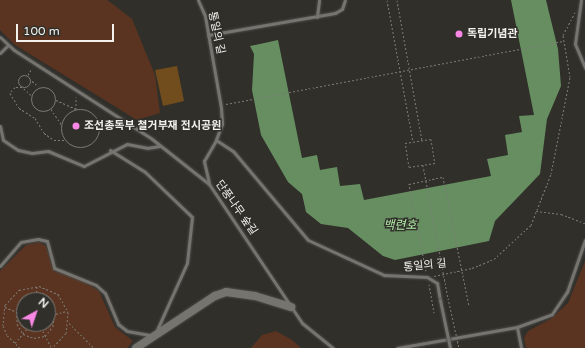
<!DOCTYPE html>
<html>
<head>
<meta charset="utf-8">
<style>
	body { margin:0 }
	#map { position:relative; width:585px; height:348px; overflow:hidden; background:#302f2a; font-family:"Varela Round","Noto Sans KR",sans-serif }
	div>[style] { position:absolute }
	.green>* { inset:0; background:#5a3421 }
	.water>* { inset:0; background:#668e60 }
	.building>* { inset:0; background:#714c1d }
	.path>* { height:1px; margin-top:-0.5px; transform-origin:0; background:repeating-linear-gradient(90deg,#7b7a76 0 2px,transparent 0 4px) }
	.path>.ring { margin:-0.5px; padding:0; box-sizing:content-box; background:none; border:1px solid #7b7a76; border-radius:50% }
	.roads { filter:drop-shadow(0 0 1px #4c4b48) drop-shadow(0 0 1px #4c4b48) }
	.lane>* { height:3px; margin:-1.5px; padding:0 1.5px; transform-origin:1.5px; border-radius:1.5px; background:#76746f }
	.secondary>* { height:8px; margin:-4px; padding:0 4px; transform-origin:4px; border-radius:4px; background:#76746f }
	.path-bridge>* { height:1px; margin-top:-0.5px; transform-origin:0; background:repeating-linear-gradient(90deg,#7b7a76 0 2px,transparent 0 4px) }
	.bridges { filter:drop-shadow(0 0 1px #4c4b48) drop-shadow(0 0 1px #4c4b48) }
	.lane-bridge>* { height:3px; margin:-1.5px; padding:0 1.5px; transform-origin:1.5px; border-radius:1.5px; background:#76746f }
	.dots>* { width:11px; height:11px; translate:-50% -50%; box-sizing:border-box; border:2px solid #302f2a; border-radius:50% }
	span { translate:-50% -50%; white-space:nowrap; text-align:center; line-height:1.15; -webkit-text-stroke:3px #302f2a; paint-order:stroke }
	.street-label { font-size:11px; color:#f2f1ee }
	.poi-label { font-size:11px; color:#f2f1ee; font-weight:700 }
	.left { translate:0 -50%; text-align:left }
	.water-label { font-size:12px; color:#b1eca8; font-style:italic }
	.north { position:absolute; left:16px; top:292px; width:40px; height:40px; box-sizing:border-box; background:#302f2a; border:1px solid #7e7d78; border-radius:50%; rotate:40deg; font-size:11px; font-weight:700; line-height:16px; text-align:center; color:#f2f1ee }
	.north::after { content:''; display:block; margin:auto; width:14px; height:18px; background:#fa87e6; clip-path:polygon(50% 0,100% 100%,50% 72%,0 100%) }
	.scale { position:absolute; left:16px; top:24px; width:98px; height:18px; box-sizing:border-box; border:2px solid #f2f1ee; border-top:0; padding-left:5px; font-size:12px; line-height:14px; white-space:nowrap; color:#f2f1ee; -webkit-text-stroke:3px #302f2a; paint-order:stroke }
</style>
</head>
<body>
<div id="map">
	<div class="green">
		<div style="clip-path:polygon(0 0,107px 0,118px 8px,132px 19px,155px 75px,160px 113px,137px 120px,15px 45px,0 30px)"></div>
		<div style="clip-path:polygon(evenodd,39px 242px,46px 246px,54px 271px,84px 281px,99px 291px,115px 327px,133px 341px,127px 348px,0 348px,0 271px,26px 245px,39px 242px,24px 300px,48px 300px,48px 324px,24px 324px,24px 300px)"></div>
		<div style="clip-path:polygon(585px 261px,585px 348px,526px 348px,524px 338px,528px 331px,552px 318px,568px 303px)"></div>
		<div style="clip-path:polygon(276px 331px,292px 340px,301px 348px,251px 348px,262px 335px)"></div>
	</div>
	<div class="water">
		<div style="clip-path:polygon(511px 0,546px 0,558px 49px,561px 86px,547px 119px,540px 174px,495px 221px,489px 241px,395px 260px,383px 256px,348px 228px,321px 224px,306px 212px,302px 194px,288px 182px,261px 135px,252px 90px,254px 54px,250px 46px,278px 40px,302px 158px,317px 155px,320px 170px,337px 167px,340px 186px,360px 184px,364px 200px,491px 176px,487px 159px,508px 155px,505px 135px,522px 132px,519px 116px,534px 115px)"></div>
	</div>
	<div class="building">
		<div style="clip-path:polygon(177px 66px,184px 101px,163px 106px,155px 70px)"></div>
	</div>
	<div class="path">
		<div style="left:387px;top:0;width:144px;rotate:79.6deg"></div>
		<div style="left:397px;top:0;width:142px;rotate:79.9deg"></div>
		<div class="ring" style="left:18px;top:75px;width:11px;height:11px"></div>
		<div style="left:28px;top:75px;width:8px;rotate:-60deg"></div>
		<div style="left:32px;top:81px;width:8px;rotate:40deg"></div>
		<div class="ring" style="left:31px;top:87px;width:23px;height:23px"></div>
		<div style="left:31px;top:95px;width:12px;rotate:-138deg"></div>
		<div style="left:22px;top:87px;width:7px;rotate:180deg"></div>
		<div style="left:15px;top:87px;width:8px;rotate:130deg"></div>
		<div style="left:10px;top:93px;width:17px;rotate:59deg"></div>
		<div style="left:19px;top:108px;width:19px;rotate:32deg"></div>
		<div style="left:35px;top:118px;width:17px;rotate:59deg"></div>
		<div style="left:44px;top:133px;width:12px;rotate:35deg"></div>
		<div style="left:54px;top:140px;width:10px"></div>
		<div style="left:56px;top:100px;width:22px;rotate:24deg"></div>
		<div style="left:76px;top:109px;width:12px;rotate:-90deg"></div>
		<div style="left:226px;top:104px;width:343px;rotate:-10.6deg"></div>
		<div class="ring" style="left:61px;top:109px;width:37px;height:37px"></div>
		<div style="left:51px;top:109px;width:18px;rotate:56deg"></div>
		<div style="left:100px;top:129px;width:23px;rotate:-7deg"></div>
		<div style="left:431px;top:139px;width:24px;rotate:81deg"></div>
		<div style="left:435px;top:163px;width:26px;rotate:171deg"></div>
		<div style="left:409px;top:167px;width:24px;rotate:-99deg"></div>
		<div style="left:405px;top:143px;width:26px;rotate:-9deg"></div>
		<div style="left:423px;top:165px;width:135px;rotate:79.4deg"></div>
		<div style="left:536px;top:211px;width:25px;rotate:7deg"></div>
		<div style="left:561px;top:214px;width:26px;rotate:21deg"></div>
		<div style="left:426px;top:271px;width:89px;rotate:-101.1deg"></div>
		<div style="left:409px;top:184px;width:35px;rotate:-12deg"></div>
		<div style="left:443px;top:177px;width:132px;rotate:78.6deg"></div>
		<div style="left:434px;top:276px;width:39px;rotate:-12deg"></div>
		<div style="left:472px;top:268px;width:24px;rotate:-22deg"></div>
		<div style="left:494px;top:259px;width:50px;rotate:-42.6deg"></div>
		<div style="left:531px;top:225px;width:55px;rotate:-68.6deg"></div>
		<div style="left:551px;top:174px;width:99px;rotate:-78.9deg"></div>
		<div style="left:570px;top:77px;width:43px;rotate:-99.5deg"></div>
		<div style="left:563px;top:35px;width:26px;rotate:-62deg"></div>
		<div style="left:429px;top:284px;width:29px;rotate:80deg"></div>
		<div style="left:36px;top:300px;width:14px;rotate:-86deg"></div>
		<div style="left:24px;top:304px;width:11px;rotate:131deg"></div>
		<div style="left:17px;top:312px;width:12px;rotate:90deg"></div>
		<div style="left:17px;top:324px;width:12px;rotate:59deg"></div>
		<div style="left:23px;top:334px;width:12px;rotate:20deg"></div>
		<div style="left:34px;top:338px;width:11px;rotate:-10deg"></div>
		<div style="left:45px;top:336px;width:13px;rotate:-51deg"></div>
		<div style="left:53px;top:326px;width:12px;rotate:-85deg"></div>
		<div style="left:54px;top:314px;width:11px;rotate:-124deg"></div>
		<div style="left:5px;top:307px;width:21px;rotate:23deg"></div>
		<div style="left:48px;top:316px;width:20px;rotate:-15deg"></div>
		<div style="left:69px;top:323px;width:35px;rotate:45deg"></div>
		<div style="left:34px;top:324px;width:2px"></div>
		<div style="left:39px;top:324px;width:27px;rotate:62deg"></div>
		<div style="left:15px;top:343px;width:25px;rotate:-50deg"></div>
		<div style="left:20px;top:348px;width:18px;rotate:-135deg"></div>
		<div style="left:7px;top:335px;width:10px;rotate:-114deg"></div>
		<div style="left:3px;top:326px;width:21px;rotate:-85deg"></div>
		<div style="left:5px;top:305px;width:21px;rotate:-47deg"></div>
		<div style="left:19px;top:290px;width:20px;rotate:-11deg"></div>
		<div style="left:39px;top:286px;width:21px;rotate:23deg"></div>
		<div style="left:58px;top:294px;width:21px;rotate:61deg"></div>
		<div style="left:68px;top:312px;width:21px;rotate:95deg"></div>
		<div style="left:66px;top:333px;width:21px;rotate:133deg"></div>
	</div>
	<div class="roads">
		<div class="lane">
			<div style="left:198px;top:0;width:17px;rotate:66deg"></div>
			<div style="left:205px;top:16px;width:93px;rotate:80.1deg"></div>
			<div style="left:221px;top:108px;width:16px;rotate:86deg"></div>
			<div style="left:222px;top:124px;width:17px;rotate:111deg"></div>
			<div style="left:216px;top:140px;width:20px;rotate:33deg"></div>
			<div style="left:233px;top:151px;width:116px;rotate:49.9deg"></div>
			<div style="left:308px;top:240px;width:84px;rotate:24.7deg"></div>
			<div style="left:384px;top:275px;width:43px;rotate:2.7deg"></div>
			<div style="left:427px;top:277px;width:12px;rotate:31deg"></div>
			<div style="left:437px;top:283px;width:17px;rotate:80deg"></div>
			<div style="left:581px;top:0;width:44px;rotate:97.8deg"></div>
			<div style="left:575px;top:44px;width:26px;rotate:67deg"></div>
			<div style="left:317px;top:17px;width:17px;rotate:-83deg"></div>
			<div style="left:208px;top:35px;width:129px;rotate:-9.8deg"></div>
			<div style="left:335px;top:13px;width:8px;rotate:-30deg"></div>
			<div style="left:342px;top:9px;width:9px;rotate:-72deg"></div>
			<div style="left:0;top:37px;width:19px;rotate:43deg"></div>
			<div style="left:14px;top:50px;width:164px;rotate:32.8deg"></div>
			<div style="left:152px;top:139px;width:73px;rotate:38.3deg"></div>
			<div style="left:209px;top:184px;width:167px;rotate:56.2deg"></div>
			<div style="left:302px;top:323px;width:40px;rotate:39deg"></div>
			<div style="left:0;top:53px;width:11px;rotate:-45deg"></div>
			<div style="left:0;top:126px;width:14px;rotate:78deg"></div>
			<div style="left:3px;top:140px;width:18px;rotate:34deg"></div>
			<div style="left:18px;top:150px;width:14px;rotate:12deg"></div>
			<div style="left:32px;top:153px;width:16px;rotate:-7deg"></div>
			<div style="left:48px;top:151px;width:39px;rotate:23deg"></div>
			<div style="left:84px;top:166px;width:48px;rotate:-27.1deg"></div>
			<div style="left:127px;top:144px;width:20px;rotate:11deg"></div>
			<div style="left:147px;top:148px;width:13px;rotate:-9deg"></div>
			<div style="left:110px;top:150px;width:40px;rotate:32deg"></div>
			<div style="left:144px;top:171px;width:66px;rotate:43.8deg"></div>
			<div style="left:192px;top:217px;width:46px;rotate:96.2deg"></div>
			<div style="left:187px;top:263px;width:76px;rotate:114.2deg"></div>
			<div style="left:209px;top:183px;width:23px;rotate:-103deg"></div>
			<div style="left:204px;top:161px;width:24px;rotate:-60deg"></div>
			<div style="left:0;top:266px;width:32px;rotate:-49deg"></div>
			<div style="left:21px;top:242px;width:17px;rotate:-10deg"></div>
			<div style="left:38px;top:239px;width:9px;rotate:13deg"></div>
			<div style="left:47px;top:241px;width:28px;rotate:75deg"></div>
			<div style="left:54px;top:268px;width:45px;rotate:22deg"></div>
			<div style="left:96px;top:285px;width:12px;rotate:42deg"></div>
			<div style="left:105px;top:293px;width:34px;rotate:67deg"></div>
			<div style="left:118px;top:324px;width:11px;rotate:38deg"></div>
			<div style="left:127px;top:331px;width:23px;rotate:10deg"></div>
			<div style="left:517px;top:327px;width:21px;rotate:79deg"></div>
			<div style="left:397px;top:348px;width:122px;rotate:-9.9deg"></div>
			<div style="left:517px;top:327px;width:37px;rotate:-20deg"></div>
			<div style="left:552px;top:314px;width:27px;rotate:-56deg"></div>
			<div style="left:567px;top:292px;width:55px;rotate:-70.9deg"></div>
		</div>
		<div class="secondary">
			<div style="left:136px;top:348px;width:95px;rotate:-33.4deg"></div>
			<div style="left:215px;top:296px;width:12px;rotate:-20deg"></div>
			<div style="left:226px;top:292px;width:29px;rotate:8deg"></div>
			<div style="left:255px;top:296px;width:38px;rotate:17deg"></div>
		</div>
	</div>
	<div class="path-bridge">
		<div style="left:448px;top:298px;width:51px;rotate:77.6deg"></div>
	</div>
	<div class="bridges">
		<div class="lane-bridge">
			<div style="left:440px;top:300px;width:49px;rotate:78.2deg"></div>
		</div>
	</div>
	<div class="dots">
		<div style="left:459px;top:34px;background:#fa87e6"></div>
		<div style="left:76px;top:126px;background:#fa87e6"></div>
	</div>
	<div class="street-label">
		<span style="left:216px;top:33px;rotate:78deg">통일의 길</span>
		<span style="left:236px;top:208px;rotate:55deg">단풍나무 숲길</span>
		<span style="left:425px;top:266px;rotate:-6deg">통일의 길</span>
	</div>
	<div class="poi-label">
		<span class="left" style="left:467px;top:34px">독립기념관</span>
		<span class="left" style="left:84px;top:126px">조선총독부 철거부재 전시공원</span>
	</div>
	<div class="water-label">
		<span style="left:400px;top:226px">백련호</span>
	</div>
	<div class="north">N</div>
	<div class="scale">100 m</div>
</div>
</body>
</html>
